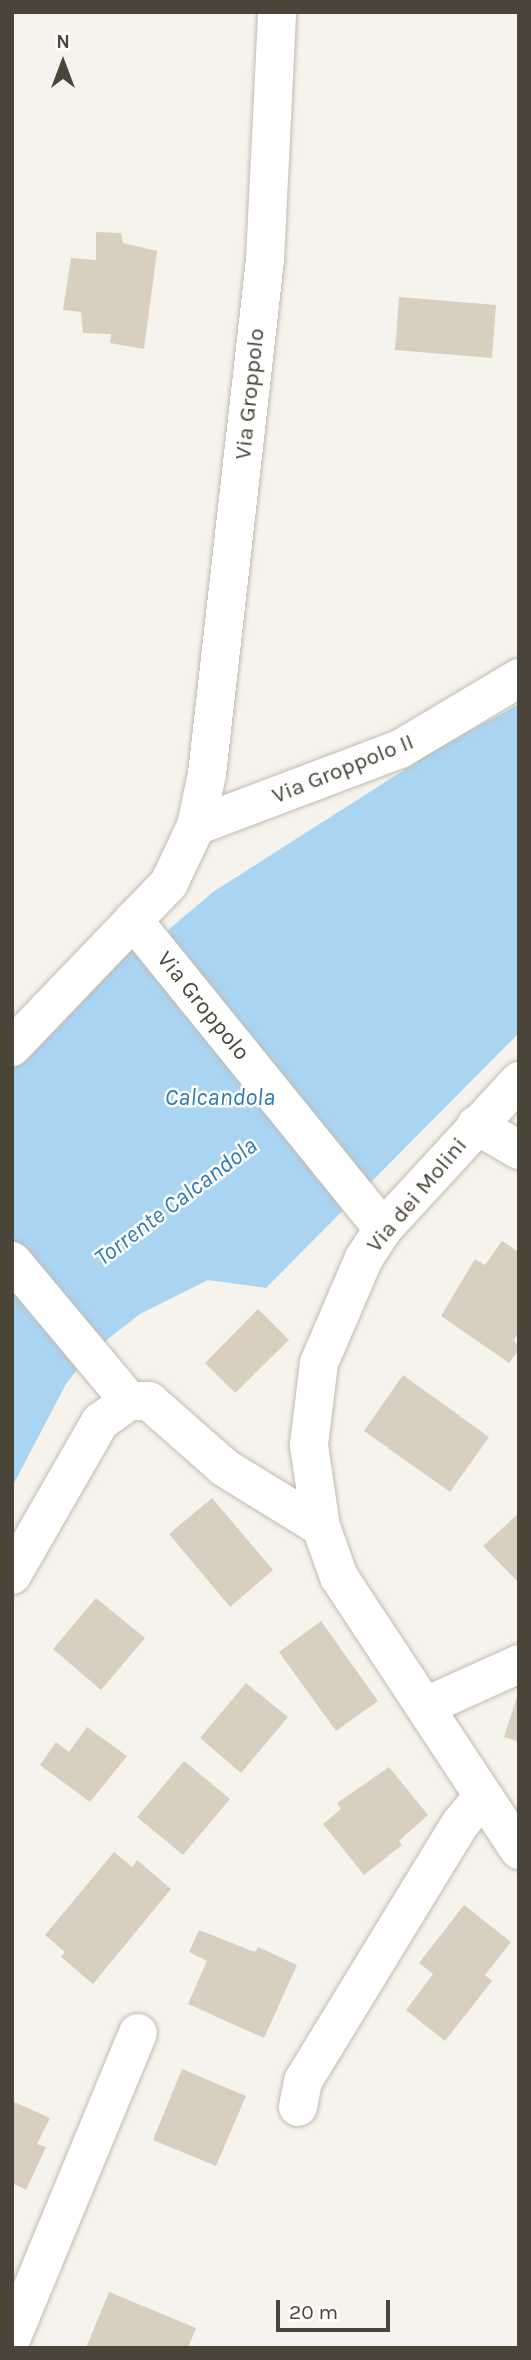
<!DOCTYPE html>
<html>
<head>
<meta charset="utf-8">
<style>
	body { margin:0 }
	#map { position:relative; width:531px; height:2360px; overflow:hidden; background:#f6f3ec; font-family:Karla,sans-serif }
	div>[style] { position:absolute }
	.water>* { inset:0; background:#a9d4f2 }
	.building>* { inset:0; background:#d8cfc1 }
	.roads { filter:drop-shadow(0 0 2px #c2bbae) drop-shadow(0 0 2px #c2bbae) }
	.minor>* { height:38px; margin:-19px; padding:0 19px; transform-origin:19px; border-radius:19px; background:#fff }
	.tertiary>* { height:38px; margin:-19px; padding:0 19px; transform-origin:19px; border-radius:19px; background:#fff }
	span { translate:-50% -50%; white-space:nowrap; text-align:center; line-height:1.15; -webkit-text-stroke:5px #fff; paint-order:stroke }
	.street-label { font-size:23px; color:#4b4439 }
	.water-label { font-size:24px; color:#2e7ab2; font-style:italic }
	.frame { position:absolute; inset:0; border:14px solid #4b4439; pointer-events:none }
	.north { position:absolute; left:28px; top:28px; width:70px; height:70px; -webkit-text-stroke:5px #fff; paint-order:stroke; rotate:0deg; font-size:19px; font-weight:700; line-height:28px; text-align:center; color:#4b4439 }
	.north::after { content:''; display:block; margin:auto; width:24px; height:32px; background:#4b4439; clip-path:polygon(50% 0,100% 100%,50% 72%,0 100%) }
	.scale { position:absolute; left:276px; top:2300px; width:114px; height:32px; box-sizing:border-box; border:4px solid #4b4439; border-top:0; padding-left:9px; font-size:21px; line-height:24px; white-space:nowrap; color:#4b4439; -webkit-text-stroke:5px #fff; paint-order:stroke }
</style>
</head>
<body>
<div id="map">
	<div class="water">
		<div style="clip-path:polygon(519px 704px,519px 1033px,266px 1288px,208px 1280px,140px 1314px,90px 1353px,66px 1384px,12px 1487px,12px 1070px,137px 944px,148px 947px,213px 892px,437px 749px)"></div>
	</div>
	<div class="building">
		<div style="clip-path:polygon(96px 232px,121px 233px,123px 243px,157px 251px,144px 349px,110px 343px,111px 334px,83px 333px,81px 312px,63px 310px,71px 258px,96px 260px)"></div>
		<div style="clip-path:polygon(399px 297px,496px 305px,492px 358px,395px 350px)"></div>
		<div style="clip-path:polygon(502px 1241px,519px 1252px,519px 1333px,514px 1339px,519px 1350px,509px 1363px,441px 1316px,475px 1259px,485px 1265px)"></div>
		<div style="clip-path:polygon(258px 1309px,289px 1340px,235px 1393px,205px 1363px)"></div>
		<div style="clip-path:polygon(403px 1375px,489px 1437px,450px 1492px,364px 1431px)"></div>
		<div style="clip-path:polygon(212px 1498px,273px 1570px,230px 1607px,169px 1534px)"></div>
		<div style="clip-path:polygon(519px 1513px,519px 1583px,483px 1546px)"></div>
		<div style="clip-path:polygon(96px 1598px,145px 1638px,101px 1690px,53px 1649px)"></div>
		<div style="clip-path:polygon(321px 1621px,378px 1701px,336px 1731px,279px 1652px)"></div>
		<div style="clip-path:polygon(246px 1683px,288px 1717px,241px 1773px,200px 1738px)"></div>
		<div style="clip-path:polygon(518px 1694px,519px 1694px,519px 1742px,504px 1737px)"></div>
		<div style="clip-path:polygon(87px 1727px,127px 1756px,90px 1802px,40px 1765px,56px 1742px,69px 1752px)"></div>
		<div style="clip-path:polygon(184px 1761px,230px 1799px,183px 1855px,137px 1817px)"></div>
		<div style="clip-path:polygon(389px 1767px,428px 1815px,399px 1841px,402px 1845px,364px 1875px,323px 1824px,341px 1809px,337px 1803px)"></div>
		<div style="clip-path:polygon(114px 1852px,132px 1867px,137px 1860px,171px 1889px,93px 1984px,61px 1957px,65px 1952px,45px 1935px)"></div>
		<div style="clip-path:polygon(464px 1905px,511px 1942px,485px 1975px,492px 1981px,445px 2041px,406px 2010px,433px 1974px,419px 1963px)"></div>
		<div style="clip-path:polygon(199px 1930px,255px 1952px,258px 1947px,297px 1965px,264px 2038px,188px 2004px,207px 1961px,189px 1952px)"></div>
		<div style="clip-path:polygon(182px 2069px,246px 2096px,216px 2166px,153px 2140px)"></div>
		<div style="clip-path:polygon(12px 2101px,50px 2118px,37px 2144px,46px 2147px,26px 2190px,12px 2183px)"></div>
		<div style="clip-path:polygon(109px 2292px,196px 2328px,188px 2348px,86px 2348px)"></div>
	</div>
	<div class="roads">
		<div class="minor">
			<div style="left:196px;top:826px;width:218px;rotate:-20.7deg"></div>
			<div style="left:400px;top:749px;width:139px;rotate:-30.8deg"></div>
			<div style="left:133px;top:920px;width:397px;rotate:51deg"></div>
			<div style="left:12px;top:1047px;width:227px;rotate:-46.2deg"></div>
			<div style="left:169px;top:883px;width:63px;rotate:-64.7deg"></div>
			<div style="left:196px;top:826px;width:53px;rotate:-78.1deg"></div>
			<div style="left:207px;top:774px;width:517px;rotate:-83.56deg"></div>
			<div style="left:265px;top:260px;width:248px;rotate:-87.2deg"></div>
			<div style="left:476px;top:1125px;width:50px;rotate:30.2deg"></div>
			<div style="left:12px;top:1261px;width:182px;rotate:50.1deg"></div>
			<div style="left:426px;top:1706px;width:102px;rotate:-24.3deg"></div>
			<div style="left:298px;top:2107px;width:26px;rotate:-79deg"></div>
			<div style="left:303px;top:2081px;width:301px;rotate:-58.6deg"></div>
			<div style="left:460px;top:1824px;width:35px;rotate:-50deg"></div>
			<div style="left:12px;top:2337px;width:329px;rotate:-67.5deg"></div>
		</div>
		<div class="tertiary">
			<div style="left:519px;top:1081px;width:201px;rotate:132.6deg"></div>
			<div style="left:383px;top:1229px;width:35px;rotate:123deg"></div>
			<div style="left:364px;top:1258px;width:114px;rotate:113.2deg"></div>
			<div style="left:319px;top:1363px;width:83px;rotate:97deg"></div>
			<div style="left:309px;top:1445px;width:83px;rotate:81.7deg"></div>
			<div style="left:321px;top:1527px;width:53px;rotate:70.2deg"></div>
			<div style="left:339px;top:1577px;width:327px;rotate:56.6deg"></div>
			<div style="left:12px;top:1575px;width:177px;rotate:-60.1deg"></div>
			<div style="left:100px;top:1422px;width:36px;rotate:-36deg"></div>
			<div style="left:129px;top:1401px;width:20px"></div>
			<div style="left:149px;top:1401px;width:101px;rotate:41.4deg"></div>
			<div style="left:225px;top:1468px;width:113px;rotate:31.6deg"></div>
		</div>
	</div>
	<div class="street-label">
		<span style="left:250px;top:394px;rotate:-84deg">Via Groppolo</span>
		<span style="left:343px;top:769px;rotate:-22deg">Via Groppolo II</span>
		<span style="left:203px;top:1006px;rotate:51deg">Via Groppolo</span>
		<span style="left:417px;top:1195px;rotate:-50deg">Via dei Molini</span>
	</div>
	<div class="water-label">
		<span style="left:220px;top:1098px">Calcandola</span>
		<span style="left:176px;top:1202px;rotate:-37deg">Torrente Calcandola</span>
	</div>
	<div class="frame"></div>
	<div class="north">N</div>
	<div class="scale">20 m</div>
</div>
</body>
</html>
